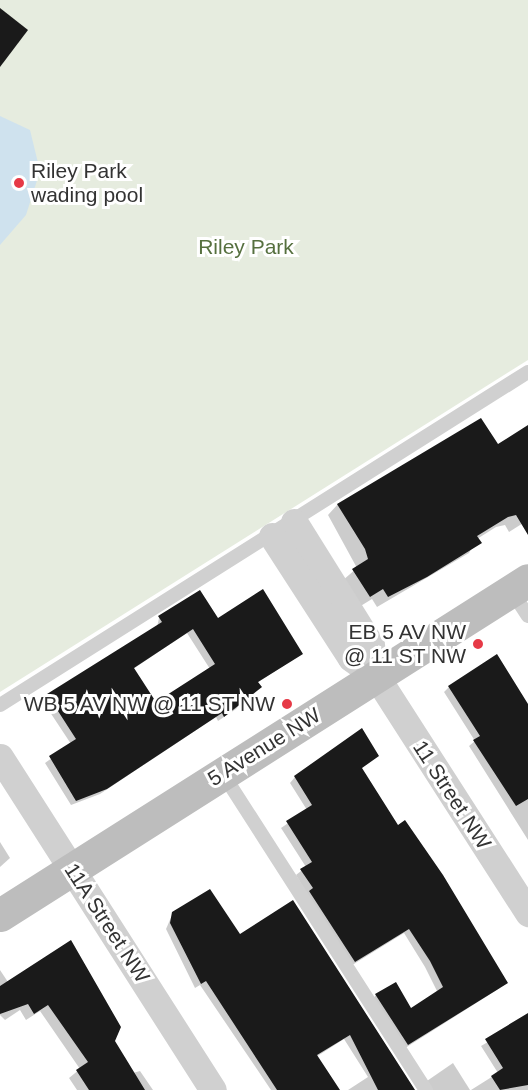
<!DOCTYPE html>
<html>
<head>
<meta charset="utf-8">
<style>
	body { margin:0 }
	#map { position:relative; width:528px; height:1090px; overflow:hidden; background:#fff; font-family:Arial,sans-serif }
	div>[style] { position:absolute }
	.green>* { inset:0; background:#e6ecdf }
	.water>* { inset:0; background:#cfe2ee }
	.shadow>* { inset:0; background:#0003 }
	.building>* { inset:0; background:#1a1a1a }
	.lane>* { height:14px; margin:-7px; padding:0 7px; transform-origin:7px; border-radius:7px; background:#d0d0d0 }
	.street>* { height:27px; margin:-13.5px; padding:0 13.5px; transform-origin:13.5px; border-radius:13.5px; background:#d0d0d0 }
	.secondary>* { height:33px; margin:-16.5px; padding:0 16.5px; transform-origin:16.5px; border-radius:16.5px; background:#bdbdbd }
	.dots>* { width:16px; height:16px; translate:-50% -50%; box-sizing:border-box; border:3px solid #fff; border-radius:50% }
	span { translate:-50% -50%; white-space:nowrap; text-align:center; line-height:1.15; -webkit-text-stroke:6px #fff; paint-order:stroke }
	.poi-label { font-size:21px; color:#333 }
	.left { translate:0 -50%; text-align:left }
	.right { translate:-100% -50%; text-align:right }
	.park-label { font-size:21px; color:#56703f }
	.street-label { font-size:21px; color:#333 }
</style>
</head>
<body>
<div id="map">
	<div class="green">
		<div style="clip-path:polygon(0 0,528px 0,528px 360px,0 692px)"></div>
	</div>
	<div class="water">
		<div style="clip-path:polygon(0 116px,30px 130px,40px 171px,26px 215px,0 245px)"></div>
	</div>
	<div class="shadow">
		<div style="clip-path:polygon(528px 427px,528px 520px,509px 532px,505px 525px,496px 527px,477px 539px,469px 553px,377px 607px,372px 599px,359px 607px,342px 581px,357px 568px,328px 515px,338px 504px,497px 446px)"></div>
		<div style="clip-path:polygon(evenodd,159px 618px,217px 620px,302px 653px,257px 683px,236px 709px,218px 721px,216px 717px,100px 794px,71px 805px,45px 763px,71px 744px,42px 700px,157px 627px,159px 618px,187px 633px,210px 669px,155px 704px,133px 669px,187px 633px)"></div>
		<div style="clip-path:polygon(449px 687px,528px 707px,528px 840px,469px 746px,475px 741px,444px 692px)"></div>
		<div style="clip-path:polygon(361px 769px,500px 988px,402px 1050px,371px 1001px,376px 995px,411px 1010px,438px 993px,425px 967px,404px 933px,349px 967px,296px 875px,306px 867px,281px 828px,307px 810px,290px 783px,295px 777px)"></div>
		<div style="clip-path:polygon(0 842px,10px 858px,0 867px)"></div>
		<div style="clip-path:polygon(293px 902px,415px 1090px,348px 1090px,368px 1077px,344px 1039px,316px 1057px,338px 1090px,271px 1090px,200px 985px,195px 988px,166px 929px,173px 913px,239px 936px)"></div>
		<div style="clip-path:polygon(0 970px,8px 982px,113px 1041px,133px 1073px,140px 1071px,153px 1090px,77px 1090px,69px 1078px,80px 1069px,40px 1011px,26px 1020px,20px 1010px,5px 1020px,0 1015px)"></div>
		<div style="clip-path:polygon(528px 1018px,528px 1090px,471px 1090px,498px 1073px,481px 1046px)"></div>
		<div style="clip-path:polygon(453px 1063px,470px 1090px,426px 1090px,424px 1083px)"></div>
	</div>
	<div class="building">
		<div style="clip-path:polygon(0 8px,28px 30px,0 67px)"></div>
		<div style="clip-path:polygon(481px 418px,498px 444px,528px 425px,528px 535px,516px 515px,508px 517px,477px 536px,482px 543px,427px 577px,388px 597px,383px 589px,370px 597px,352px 569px,368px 559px,365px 549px,337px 504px)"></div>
		<div style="clip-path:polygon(evenodd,263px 589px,303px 654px,258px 682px,262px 687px,224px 717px,222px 713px,107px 789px,76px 801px,49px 756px,76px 739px,47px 694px,162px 622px,158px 616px,200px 590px,218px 618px,263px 589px,193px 629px,215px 664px,156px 702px,134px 668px,193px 629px)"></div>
		<div style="clip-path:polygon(497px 654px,528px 704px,528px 799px,516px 806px,473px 740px,480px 736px,448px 686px)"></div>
		<div style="clip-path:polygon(362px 728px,379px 756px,362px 768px,398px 825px,405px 820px,443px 875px,508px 983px,408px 1045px,375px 994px,396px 982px,411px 1008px,443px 987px,430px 961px,409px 929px,355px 962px,309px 891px,313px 888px,300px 869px,312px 862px,286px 821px,312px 805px,294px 776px)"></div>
		<div style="clip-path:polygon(210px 889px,240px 934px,293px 900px,415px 1090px,378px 1090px,350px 1035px,317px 1055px,340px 1090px,277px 1090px,206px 981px,201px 984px,170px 923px,172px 912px)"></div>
		<div style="clip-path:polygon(71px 940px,121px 1027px,115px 1041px,145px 1090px,89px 1090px,76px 1070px,88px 1062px,48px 1005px,34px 1014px,28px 1004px,0 1014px,0 986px)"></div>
		<div style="clip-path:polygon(528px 1013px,528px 1085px,500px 1090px,491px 1076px,503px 1068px,485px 1039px)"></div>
	</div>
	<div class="lane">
		<div style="left:511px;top:590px;width:31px;rotate:57deg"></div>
		<div style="left:0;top:705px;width:624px;rotate:-32.24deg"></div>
		<div style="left:223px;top:774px;width:376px;rotate:57.3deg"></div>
	</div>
	<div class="street">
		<div style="left:294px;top:522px;width:145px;rotate:58deg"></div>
		<div style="left:371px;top:645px;width:31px;rotate:81deg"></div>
		<div style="left:272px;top:536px;width:145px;rotate:57.1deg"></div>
		<div style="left:351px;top:658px;width:31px;rotate:36deg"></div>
		<div style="left:376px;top:676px;width:282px;rotate:57.3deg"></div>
		<div style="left:0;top:757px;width:395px;rotate:57.4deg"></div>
	</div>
	<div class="secondary">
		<div style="left:0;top:915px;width:625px;rotate:-32.39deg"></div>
	</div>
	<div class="dots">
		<div style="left:19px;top:183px;background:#e63946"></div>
		<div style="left:478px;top:644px;background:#e63946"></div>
		<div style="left:287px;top:704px;background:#e63946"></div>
	</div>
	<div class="poi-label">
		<span class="left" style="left:31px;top:183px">Riley Park<br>wading pool</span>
		<span class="right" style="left:466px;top:644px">EB 5 AV NW<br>@ 11 ST NW</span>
		<span class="right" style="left:275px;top:704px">WB 5 AV NW @ 11 ST NW</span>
	</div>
	<div class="park-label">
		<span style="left:246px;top:247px">Riley Park</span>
	</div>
	<div class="street-label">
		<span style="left:264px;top:747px;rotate:-32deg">5 Avenue NW</span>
		<span style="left:452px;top:795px;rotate:57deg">11 Street NW</span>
		<span style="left:107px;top:923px;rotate:57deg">11A Street NW</span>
	</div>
</div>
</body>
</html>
